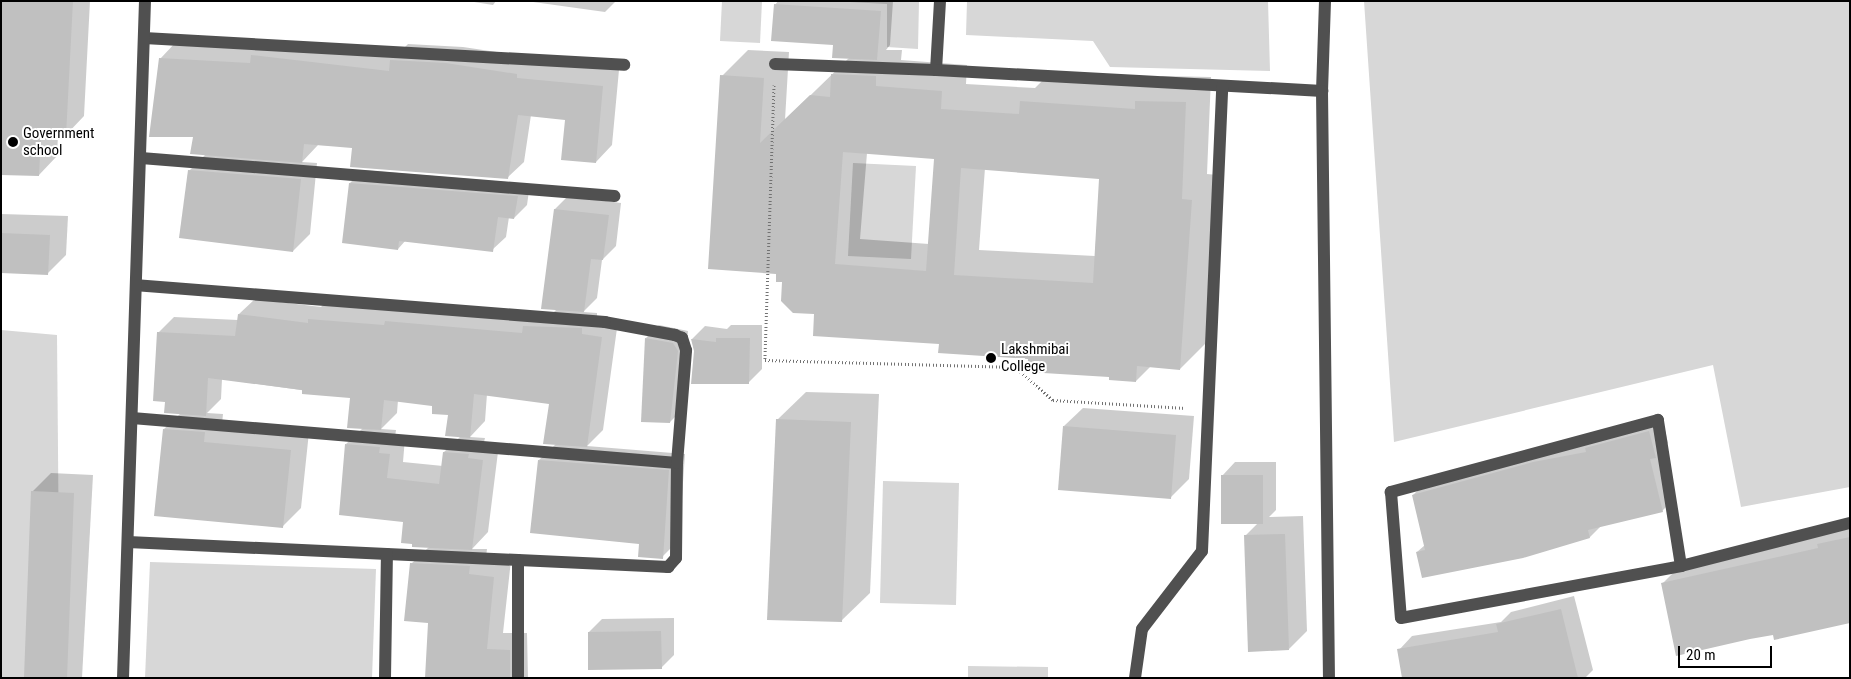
<!DOCTYPE html>
<html>
<head>
<meta charset="utf-8">
<style>
	body { margin:0 }
	#map { position:relative; width:1851px; height:679px; overflow:hidden; background:#fff; font-family:"Roboto Condensed",sans-serif }
	div>[style] { position:absolute }
	.green>* { inset:0; background:#d7d7d7 }
	.shadow>* { inset:0; background:#0003 }
	.building>* { inset:0; background:#c0c0c0 }
	.path>* { height:3px; margin-top:-1.5px; transform-origin:0; background:repeating-linear-gradient(90deg,#727272 0 1px,transparent 0 3.5px) }
	.minor>* { height:12px; margin:-6px; padding:0 6px; transform-origin:6px; border-radius:6px; background:#505050 }
	.dots>* { width:14px; height:14px; translate:-50% -50%; box-sizing:border-box; border:2px solid #fff; border-radius:50% }
	span { translate:-50% -50%; white-space:nowrap; text-align:center; line-height:1.15; -webkit-text-stroke:4px #fff; paint-order:stroke }
	.poi-label { font-size:15px; color:#000 }
	.left { translate:0 -50%; text-align:left }
	.frame { position:absolute; inset:0; border:2px solid #000; pointer-events:none }
	.scale { position:absolute; left:1678px; top:646px; width:94px; height:22px; box-sizing:border-box; border:2px solid #000; border-top:0; padding-left:6px; font-size:15px; line-height:18px; white-space:nowrap; color:#000; -webkit-text-stroke:4px #fff; paint-order:stroke }
</style>
</head>
<body>
<div id="map">
	<div class="green">
		<div style="clip-path:polygon(722px 1px,762px 1px,760px 43px,720px 41px)"></div>
		<div style="clip-path:polygon(831px 1px,919px 1px,918px 49px,887px 47px,887px 4px)"></div>
		<div style="clip-path:polygon(967px 1px,1268px 1px,1270px 71px,1110px 67px,1093px 41px,966px 35px)"></div>
		<div style="clip-path:polygon(1364px 1px,1850px 1px,1850px 487px,1741px 507px,1713px 365px,1394px 442px)"></div>
		<div style="clip-path:polygon(853px 163px,916px 166px,911px 259px,848px 256px)"></div>
		<div style="clip-path:polygon(1px 330px,57px 335px,60px 678px,1px 678px)"></div>
		<div style="clip-path:polygon(883px 481px,959px 483px,956px 605px,880px 603px)"></div>
		<div style="clip-path:polygon(150px 562px,376px 569px,372px 678px,145px 678px)"></div>
		<div style="clip-path:polygon(968px 666px,1048px 667px,1048px 678px,968px 678px)"></div>
	</div>
	<div class="shadow">
		<div style="clip-path:polygon(1px 1px,90px 1px,84px 116px,66px 135px,58px 135px,57px 156px,39px 175px)"></div>
		<div style="clip-path:polygon(468px 1px,496px 1px,493px 5px)"></div>
		<div style="clip-path:polygon(526px 1px,616px 1px,605px 12px)"></div>
		<div style="clip-path:polygon(evenodd,778px 1px,893px 1px,890px 45px,886px 50px,902px 50px,901px 60px,967px 65px,966px 84px,1035px 88px,1047px 76px,1154px 83px,1162px 76px,1211px 77px,1207px 174px,1218px 175px,1206px 343px,1180px 369px,1151px 366px,1136px 381px,1030px 358px,940px 343px,815px 313px,777px 273px,722px 76px,748px 50px,789px 52px,785px 120px,850px 57px,775px 5px,778px 1px,867px 153px,935px 158px,929px 244px,860px 239px,867px 153px,778px 1px,985px 168px,1100px 178px,1095px 256px,979px 250px,985px 168px)"></div>
		<div style="clip-path:polygon(176px 42px,398px 54px,408px 44px,463px 47px,619px 70px,612px 145px,596px 162px,566px 119px,531px 115px,524px 162px,507px 178px,354px 146px,318px 145px,302px 162px,317px 163px,310px 234px,293px 251px,189px 171px,206px 154px,194px 136px,160px 59px)"></div>
		<div style="clip-path:polygon(363px 170px,530px 184px,527px 205px,514px 218px,509px 217px,506px 237px,492px 250px,406px 240px,398px 249px,350px 183px)"></div>
		<div style="clip-path:polygon(evenodd,568px 196px,621px 203px,616px 246px,602px 260px,597px 298px,583px 312px,597px 313px,597px 319px,618px 321px,603px 430px,587px 446px,685px 454px,679px 540px,662px 557px,539px 460px,556px 444px,551px 403px,487px 394px,485px 421px,470px 437px,485px 438px,484px 442px,499px 444px,488px 532px,472px 549px,487px 549px,486px 557px,511px 560px,503px 633px,527px 633px,528px 678px,427px 678px,429px 622px,411px 564px,429px 547px,346px 444px,363px 428px,351px 397px,222px 379px,221px 399px,207px 413px,223px 414px,222px 424px,309px 432px,301px 508px,282px 527px,164px 429px,181px 413px,167px 401px,158px 333px,174px 317px,238px 320px,239px 314px,255px 299px,321px 307px,325px 303px,553px 313px,557px 309px,555px 209px,568px 196px,398px 400px,434px 405px,449px 414px,461px 436px,444px 452px,443px 466px,403px 462px,405px 438px,395px 437px,396px 430px,381px 429px,397px 413px,398px 400px)"></div>
		<div style="clip-path:polygon(1px 214px,68px 216px,66px 255px,47px 274px,1px 272px)"></div>
		<div style="clip-path:polygon(659px 325px,688px 331px,683px 409px,670px 422px,646px 338px)"></div>
		<div style="clip-path:polygon(731px 325px,762px 325px,762px 369px,749px 382px,695px 351px,692px 339px,705px 326px,727px 329px)"></div>
		<div style="clip-path:polygon(806px 392px,879px 394px,870px 593px,841px 621px,777px 420px)"></div>
		<div style="clip-path:polygon(1083px 408px,1194px 416px,1189px 479px,1170px 498px,1064px 426px)"></div>
		<div style="clip-path:polygon(1662px 418px,1668px 443px,1663px 448px,1675px 498px,1662px 511px,1602px 525px,1590px 537px,1417px 552px,1425px 545px,1413px 495px,1426px 482px)"></div>
		<div style="clip-path:polygon(1235px 462px,1276px 462px,1276px 510px,1269px 517px,1303px 516px,1307px 631px,1289px 649px,1245px 536px,1258px 523px,1222px 476px)"></div>
		<div style="clip-path:polygon(51px 473px,93px 475px,82px 678px,25px 678px,32px 492px)"></div>
		<div style="clip-path:polygon(1850px 518px,1850px 622px,1774px 634px,1662px 584px,1685px 561px)"></div>
		<div style="clip-path:polygon(1574px 596px,1593px 670px,1585px 678px,1419px 678px,1399px 650px,1412px 636px,1501px 622px,1511px 612px)"></div>
		<div style="clip-path:polygon(674px 618px,674px 655px,661px 668px,589px 632px,602px 619px)"></div>
	</div>
	<div class="building">
		<div style="clip-path:polygon(1px 1px,73px 1px,66px 136px,41px 135px,39px 176px,1px 175px)"></div>
		<div style="clip-path:polygon(774px 4px,881px 11px,877px 60px,832px 58px,833px 45px,771px 41px)"></div>
		<div style="clip-path:polygon(251px 55px,389px 71px,390px 60px,446px 63px,517px 74px,517px 78px,603px 86px,596px 163px,561px 160px,565px 120px,518px 115px,508px 179px,350px 167px,352px 148px,304px 144px,302px 163px,190px 154px,193px 137px,149px 137px,159px 58px,250px 63px)"></div>
		<div style="clip-path:polygon(evenodd,831px 74px,876px 76px,876px 86px,942px 91px,941px 109px,1019px 114px,1020px 101px,1135px 109px,1135px 101px,1186px 102px,1182px 199px,1192px 200px,1180px 370px,1137px 366px,1136px 382px,1109px 380px,1109px 377px,1027px 372px,1028px 359px,938px 353px,939px 344px,813px 336px,814px 314px,793px 313px,781px 301px,782px 282px,776px 282px,776px 274px,708px 269px,720px 75px,764px 78px,760px 143px,810px 95px,830px 97px,831px 74px,843px 152px,934px 159px,926px 271px,835px 264px,843px 152px,831px 74px,961px 168px,1099px 179px,1093px 283px,954px 275px,961px 168px)"></div>
		<div style="clip-path:polygon(188px 170px,301px 179px,293px 252px,179px 238px)"></div>
		<div style="clip-path:polygon(349px 183px,518px 196px,514px 219px,498px 217px,493px 252px,399px 241px,398px 250px,342px 243px)"></div>
		<div style="clip-path:polygon(554px 209px,609px 215px,603px 260px,591px 259px,584px 312px,541px 309px)"></div>
		<div style="clip-path:polygon(1px 233px,50px 235px,48px 275px,1px 273px)"></div>
		<div style="clip-path:polygon(238px 314px,308px 323px,308px 319px,384px 325px,385px 321px,522px 333px,523px 326px,582px 328px,582px 334px,602px 337px,587px 447px,543px 444px,549px 404px,474px 394px,470px 438px,445px 436px,448px 415px,432px 414px,432px 406px,384px 400px,381px 430px,347px 428px,350px 398px,302px 394px,302px 390px,208px 378px,206px 416px,164px 413px,165px 402px,153px 401px,157px 332px,235px 336px)"></div>
		<div style="clip-path:polygon(645px 338px,673px 343px,678px 351px,670px 423px,641px 422px)"></div>
		<div style="clip-path:polygon(716px 338px,750px 338px,749px 384px,691px 384px,694px 351px,691px 339px,716px 342px)"></div>
		<div style="clip-path:polygon(776px 419px,851px 422px,842px 622px,767px 620px)"></div>
		<div style="clip-path:polygon(1063px 426px,1176px 435px,1171px 499px,1058px 490px)"></div>
		<div style="clip-path:polygon(163px 429px,205px 432px,204px 442px,291px 450px,283px 528px,154px 516px)"></div>
		<div style="clip-path:polygon(1649px 431px,1656px 458px,1650px 459px,1663px 512px,1588px 530px,1590px 538px,1523px 558px,1422px 578px,1416px 552px,1425px 550px,1412px 495px,1533px 462px,1586px 452px,1585px 448px)"></div>
		<div style="clip-path:polygon(345px 444px,380px 447px,379px 453px,390px 454px,387px 478px,439px 484px,443px 452px,469px 454px,468px 458px,483px 460px,472px 550px,412px 547px,412px 544px,401px 543px,403px 522px,339px 515px)"></div>
		<div style="clip-path:polygon(538px 460px,669px 470px,663px 559px,638px 557px,639px 544px,530px 533px)"></div>
		<div style="clip-path:polygon(1221px 475px,1263px 475px,1263px 524px,1221px 524px)"></div>
		<div style="clip-path:polygon(31px 491px,74px 493px,67px 678px,24px 678px)"></div>
		<div style="clip-path:polygon(1285px 534px,1289px 650px,1248px 652px,1244px 535px)"></div>
		<div style="clip-path:polygon(1850px 537px,1850px 623px,1774px 640px,1773px 635px,1750px 639px,1676px 656px,1661px 583px,1818px 548px,1817px 544px)"></div>
		<div style="clip-path:polygon(410px 563px,470px 566px,469px 574px,494px 577px,487px 649px,510px 650px,510px 678px,425px 678px,428px 623px,404px 621px)"></div>
		<div style="clip-path:polygon(1561px 609px,1578px 678px,1402px 678px,1397px 649px,1498px 632px,1496px 624px)"></div>
		<div style="clip-path:polygon(661px 631px,662px 669px,588px 670px,588px 632px)"></div>
	</div>
	<div class="path">
		<div style="left:774px;top:85px;width:275px;rotate:91.9deg"></div>
		<div style="left:765px;top:360px;width:250px;rotate:1.6deg"></div>
		<div style="left:1015px;top:367px;width:50px;rotate:41deg"></div>
		<div style="left:1053px;top:400px;width:133px;rotate:3.4deg"></div>
	</div>
	<div class="minor">
		<div style="left:940px;top:1px;width:69px;rotate:93.3deg"></div>
		<div style="left:936px;top:70px;width:387px;rotate:3.1deg"></div>
		<div style="left:1325px;top:1px;width:90px;rotate:91.9deg"></div>
		<div style="left:1322px;top:91px;width:587px;rotate:89.32deg"></div>
		<div style="left:144px;top:38px;width:481px;rotate:3.2deg"></div>
		<div style="left:775px;top:64px;width:161px;rotate:2.1deg"></div>
		<div style="left:141px;top:158px;width:475px;rotate:4.6deg"></div>
		<div style="left:132px;top:418px;width:547px;rotate:4.72deg"></div>
		<div style="left:128px;top:542px;width:541px;rotate:2.65deg"></div>
		<div style="left:668px;top:567px;width:12px;rotate:-48deg"></div>
		<div style="left:676px;top:558px;width:95px;rotate:-89.4deg"></div>
		<div style="left:677px;top:463px;width:113px;rotate:-85.4deg"></div>
		<div style="left:686px;top:350px;width:13px;rotate:-108deg"></div>
		<div style="left:682px;top:338px;width:8px;rotate:-157deg"></div>
		<div style="left:675px;top:335px;width:71px;rotate:-169.5deg"></div>
		<div style="left:605px;top:322px;width:469px;rotate:-175.5deg"></div>
		<div style="left:518px;top:560px;width:118px;rotate:90deg"></div>
		<div style="left:1681px;top:566px;width:148px;rotate:-99deg"></div>
		<div style="left:1658px;top:420px;width:277px;rotate:164.9deg"></div>
		<div style="left:1391px;top:492px;width:126px;rotate:85.5deg"></div>
		<div style="left:1401px;top:618px;width:285px;rotate:-10.5deg"></div>
		<div style="left:1681px;top:566px;width:174px;rotate:-14.3deg"></div>
		<div style="left:123px;top:678px;width:677px;rotate:-88.14deg"></div>
		<div style="left:385px;top:678px;width:124px;rotate:-89.1deg"></div>
		<div style="left:1135px;top:678px;width:49px;rotate:-81.9deg"></div>
		<div style="left:1142px;top:629px;width:98px;rotate:-52.4deg"></div>
		<div style="left:1202px;top:551px;width:465px;rotate:-87.5deg"></div>
	</div>
	<div class="dots">
		<div style="left:13px;top:142px;background:#000"></div>
		<div style="left:991px;top:358px;background:#000"></div>
	</div>
	<div class="poi-label">
		<span class="left" style="left:23px;top:142px">Government<br>school</span>
		<span class="left" style="left:1001px;top:358px">Lakshmibai<br>College</span>
	</div>
	<div class="frame"></div>
	<div class="scale">20 m</div>
</div>
</body>
</html>
